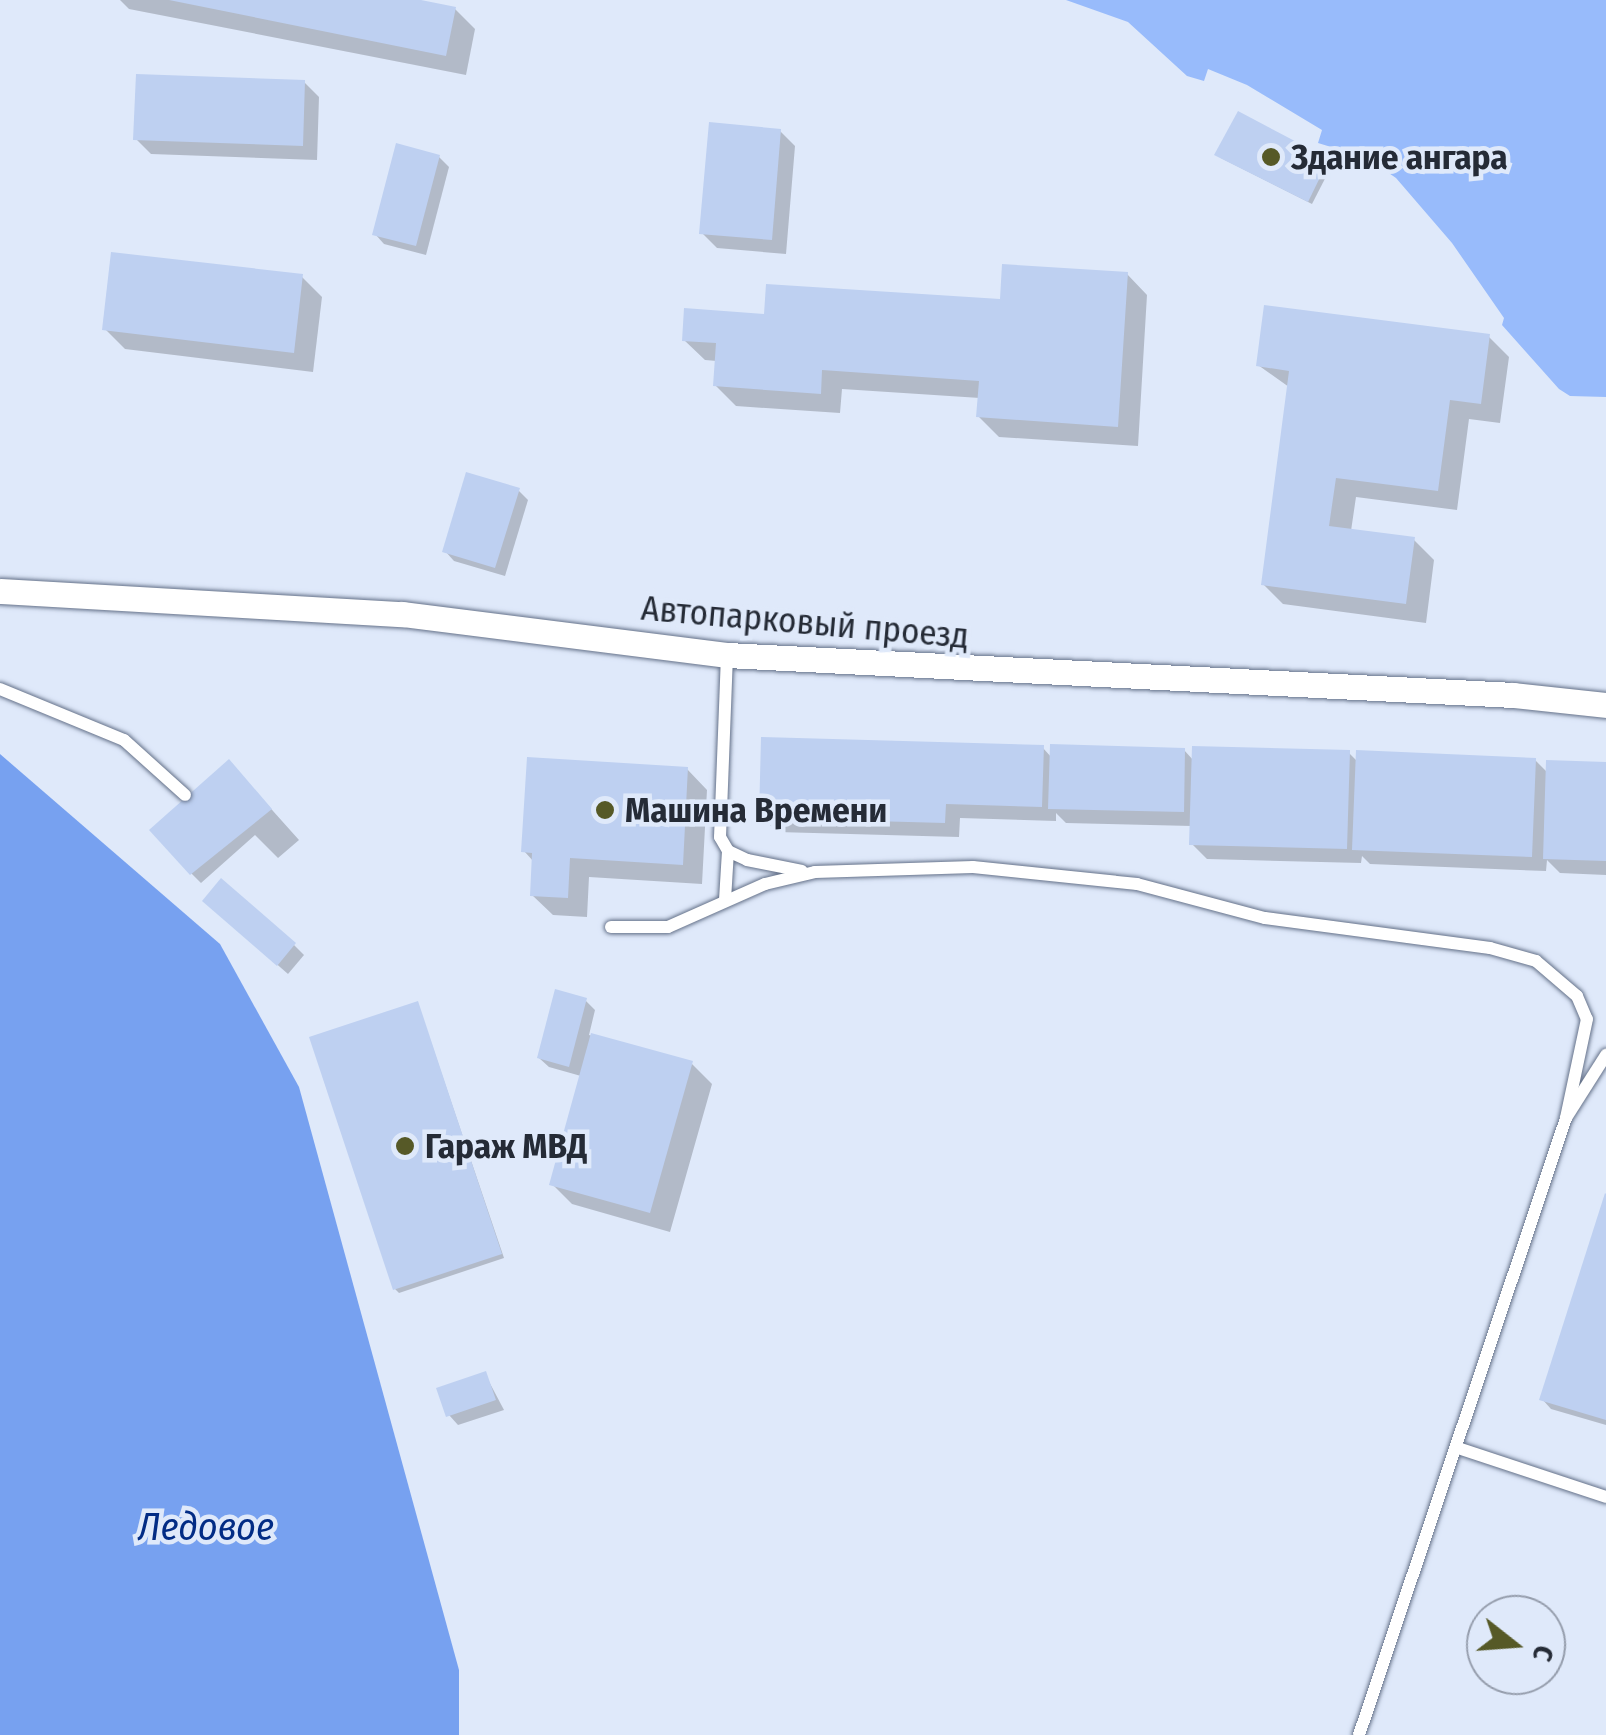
<!DOCTYPE html>
<html>
<head>
<meta charset="utf-8">
<style>
	body { margin:0 }
	#map { position:relative; width:1606px; height:1735px; overflow:hidden; background:#dfe9fa; font-family:"Fira Sans Condensed",sans-serif }
	div>[style] { position:absolute }
	.forest>* { inset:0; background:#98bbfb }
	.water>* { inset:0; background:#77a1f0 }
	.shadow>* { inset:0; background:#0003 }
	.building>* { inset:0; background:#bed0f1 }
	.roads { filter:drop-shadow(0 0 2px #647189) drop-shadow(0 0 2px #647189) }
	.lane>* { height:12px; margin:-6px; padding:0 6px; transform-origin:6px; border-radius:6px; background:#fff }
	.street>* { height:25px; margin:-12.5px; padding:0 12.5px; transform-origin:12.5px; border-radius:12.5px; background:#fff }
	.dots>* { width:28px; height:28px; translate:-50% -50%; box-sizing:border-box; border:5px solid #dfe9fa; border-radius:50% }
	span { translate:-50% -50%; white-space:nowrap; text-align:center; line-height:1.15; -webkit-text-stroke:9px #dfe9fa; paint-order:stroke }
	.poi-label { font-size:35px; color:#252b36; font-weight:700 }
	.left { translate:0 -50%; text-align:left }
	.street-label { font-size:35px; color:#252b36 }
	.water-label { font-size:38px; color:#022c85; font-style:italic }
	.north { position:absolute; left:1466px; top:1595px; width:100px; height:100px; box-sizing:border-box; background:#dfe9fa; border:2px solid #959dac; border-radius:50%; rotate:107deg; font-size:28px; font-weight:700; line-height:40px; text-align:center; color:#252b36 }
	.north::after { content:''; display:block; margin:auto; width:35px; height:45px; background:#565927; clip-path:polygon(50% 0,100% 100%,50% 72%,0 100%) }
</style>
</head>
<body>
<div id="map">
	<div class="forest">
		<div style="clip-path:polygon(1066px 0,1606px 0,1606px 397px,1570px 396px,1559px 389px,1502px 325px,1504px 318px,1452px 243px,1396px 178px,1367px 158px,1318px 143px,1322px 130px,1247px 85px,1208px 69px,1204px 81px,1187px 76px,1128px 22px)"></div>
	</div>
	<div class="water">
		<div style="clip-path:polygon(0 754px,220px 944px,299px 1087px,459px 1670px,459px 1735px,0 1735px)"></div>
	</div>
	<div class="shadow">
		<div style="clip-path:polygon(120px 0,408px 0,455px 9px,475px 29px,466px 75px,129px 9px)"></div>
		<div style="clip-path:polygon(304px 82px,319px 97px,317px 160px,151px 154px,136px 139px)"></div>
		<div style="clip-path:polygon(780px 131px,795px 146px,786px 254px,717px 248px,702px 233px)"></div>
		<div style="clip-path:polygon(439px 157px,449px 167px,426px 255px,384px 244px,375px 234px)"></div>
		<div style="clip-path:polygon(1221px 158px,1328px 161px,1332px 165px,1312px 204px)"></div>
		<div style="clip-path:polygon(1127px 274px,1147px 295px,1138px 446px,999px 437px,979px 417px,980px 398px,842px 389px,840px 413px,736px 406px,716px 386px,717px 361px,705px 360px,684px 340px,767px 316px,1002px 302px)"></div>
		<div style="clip-path:polygon(302px 277px,322px 297px,313px 372px,125px 349px,105px 329px)"></div>
		<div style="clip-path:polygon(1489px 337px,1509px 357px,1500px 423px,1469px 419px,1457px 510px,1356px 497px,1351px 531px,1414px 540px,1434px 560px,1426px 623px,1283px 604px,1263px 584px,1289px 387px,1258px 365px)"></div>
		<div style="clip-path:polygon(518px 490px,528px 500px,505px 576px,454px 561px,445px 551px)"></div>
		<div style="clip-path:polygon(1043px 748px,1052px 758px,1184px 750px,1194px 761px,1349px 753px,1358px 762px,1535px 760px,1548px 773px,1606px 765px,1606px 875px,1560px 873px,1547px 860px,1546px 871px,1370px 864px,1362px 856px,1361px 863px,1207px 859px,1192px 844px,1192px 826px,1066px 823px,1056px 813px,1056px 821px,960px 818px,959px 837px,777px 832px,762px 817px)"></div>
		<div style="clip-path:polygon(229px 762px,299px 840px,278px 858px,255px 835px,201px 883px,191px 873px)"></div>
		<div style="clip-path:polygon(687px 769px,707px 790px,702px 884px,589px 877px,587px 917px,553px 915px,532px 895px,534px 862px,524px 851px)"></div>
		<div style="clip-path:polygon(215px 910px,294px 945px,304px 955px,288px 974px)"></div>
		<div style="clip-path:polygon(585px 1000px,595px 1010px,589px 1035px,691px 1063px,712px 1084px,670px 1232px,572px 1204px,552px 1184px,581px 1076px,549px 1067px,539px 1058px)"></div>
		<div style="clip-path:polygon(418px 1004px,504px 1258px,399px 1293px,395px 1289px)"></div>
		<div style="clip-path:polygon(1606px 1199px,1606px 1425px,1551px 1409px,1542px 1399px)"></div>
		<div style="clip-path:polygon(485px 1374px,504px 1410px,458px 1425px,449px 1415px)"></div>
	</div>
	<div class="building">
		<div style="clip-path:polygon(169px 0,421px 0,456px 7px,446px 56px)"></div>
		<div style="clip-path:polygon(136px 74px,305px 80px,303px 146px,133px 140px)"></div>
		<div style="clip-path:polygon(1238px 111px,1329px 159px,1308px 202px,1214px 155px)"></div>
		<div style="clip-path:polygon(709px 122px,781px 129px,772px 240px,699px 234px)"></div>
		<div style="clip-path:polygon(396px 143px,440px 155px,416px 246px,372px 235px)"></div>
		<div style="clip-path:polygon(111px 252px,303px 274px,294px 353px,102px 330px)"></div>
		<div style="clip-path:polygon(1002px 264px,1128px 272px,1118px 427px,976px 417px,979px 381px,822px 370px,821px 394px,713px 386px,716px 343px,682px 341px,684px 308px,764px 314px,766px 284px,1000px 299px)"></div>
		<div style="clip-path:polygon(1264px 305px,1490px 334px,1481px 404px,1450px 400px,1438px 491px,1336px 478px,1329px 526px,1415px 537px,1406px 604px,1261px 585px,1289px 371px,1256px 366px)"></div>
		<div style="clip-path:polygon(466px 472px,520px 488px,495px 568px,442px 552px)"></div>
		<div style="clip-path:polygon(761px 737px,1044px 745px,1042px 807px,946px 804px,945px 823px,759px 818px)"></div>
		<div style="clip-path:polygon(1050px 744px,1185px 748px,1184px 812px,1048px 809px)"></div>
		<div style="clip-path:polygon(1192px 746px,1350px 750px,1347px 849px,1189px 845px)"></div>
		<div style="clip-path:polygon(1356px 750px,1536px 758px,1532px 857px,1352px 850px)"></div>
		<div style="clip-path:polygon(527px 757px,688px 767px,683px 865px,570px 858px,568px 898px,530px 896px,532px 853px,521px 852px)"></div>
		<div style="clip-path:polygon(229px 759px,272px 809px,190px 875px,149px 830px)"></div>
		<div style="clip-path:polygon(1546px 760px,1606px 762px,1606px 861px,1543px 859px)"></div>
		<div style="clip-path:polygon(221px 878px,296px 943px,277px 966px,202px 901px)"></div>
		<div style="clip-path:polygon(555px 989px,587px 998px,569px 1067px,537px 1058px)"></div>
		<div style="clip-path:polygon(418px 1001px,502px 1254px,393px 1290px,309px 1037px)"></div>
		<div style="clip-path:polygon(591px 1033px,693px 1061px,650px 1213px,549px 1185px)"></div>
		<div style="clip-path:polygon(1605px 1193px,1606px 1194px,1606px 1420px,1539px 1400px)"></div>
		<div style="clip-path:polygon(486px 1371px,496px 1400px,446px 1417px,436px 1388px)"></div>
	</div>
	<div class="roads">
		<div class="lane">
			<div style="left:727px;top:655px;width:182px;rotate:92.2deg"></div>
			<div style="left:720px;top:837px;width:16px;rotate:60deg"></div>
			<div style="left:728px;top:851px;width:21px;rotate:25deg"></div>
			<div style="left:747px;top:860px;width:56px;rotate:11.3deg"></div>
			<div style="left:0;top:689px;width:134px;rotate:22.4deg"></div>
			<div style="left:124px;top:740px;width:82px;rotate:42deg"></div>
			<div style="left:725px;top:900px;width:49px;rotate:-86.5deg"></div>
			<div style="left:611px;top:927px;width:57px"></div>
			<div style="left:668px;top:927px;width:106px;rotate:-23.9deg"></div>
			<div style="left:765px;top:884px;width:51px;rotate:-13.5deg"></div>
			<div style="left:815px;top:872px;width:158px;rotate:-1.8deg"></div>
			<div style="left:973px;top:867px;width:165px;rotate:5.9deg"></div>
			<div style="left:1137px;top:884px;width:132px;rotate:14.9deg"></div>
			<div style="left:1265px;top:918px;width:227px;rotate:7.6deg"></div>
			<div style="left:1490px;top:948px;width:48px;rotate:15.8deg"></div>
			<div style="left:1536px;top:961px;width:54px;rotate:40.5deg"></div>
			<div style="left:1577px;top:996px;width:25px;rotate:67deg"></div>
			<div style="left:1587px;top:1019px;width:101px;rotate:102deg"></div>
			<div style="left:1458px;top:1448px;width:156px;rotate:18.3deg"></div>
			<div style="left:1359px;top:1735px;width:651px;rotate:-71.45deg"></div>
			<div style="left:1566px;top:1118px;width:75px;rotate:-57.6deg"></div>
		</div>
		<div class="street">
			<div style="left:0;top:591px;width:403px;rotate:3.3deg"></div>
			<div style="left:402px;top:614px;width:328px;rotate:7.2deg"></div>
			<div style="left:727px;top:655px;width:787px;rotate:2.91deg"></div>
			<div style="left:1513px;top:695px;width:94px;rotate:6.1deg"></div>
		</div>
	</div>
	<div class="dots">
		<div style="left:1271px;top:157px;background:#565927"></div>
		<div style="left:605px;top:810px;background:#565927"></div>
		<div style="left:405px;top:1146px;background:#565927"></div>
	</div>
	<div class="poi-label">
		<span class="left" style="left:1291px;top:157px">Здание ангара</span>
		<span class="left" style="left:625px;top:810px">Машина Времени</span>
		<span class="left" style="left:425px;top:1146px">Гараж МВД</span>
	</div>
	<div class="street-label">
		<span style="left:805px;top:622px;rotate:5deg">Автопарковый проезд</span>
	</div>
	<div class="water-label">
		<span style="left:206px;top:1528px">Ледовое</span>
	</div>
	<div class="north">С</div>
</div>
</body>
</html>
